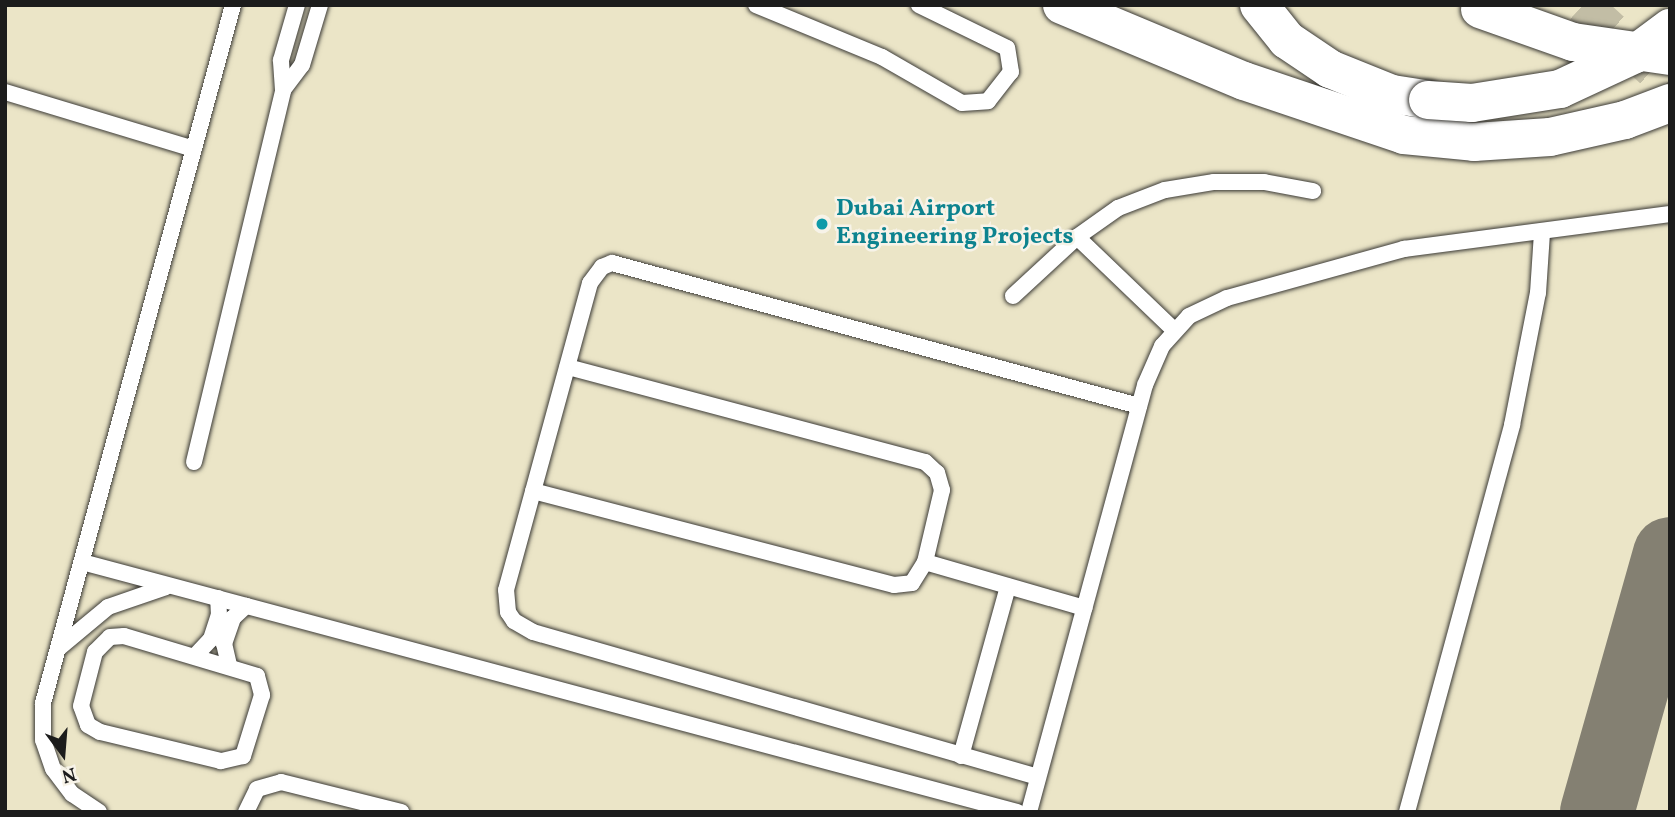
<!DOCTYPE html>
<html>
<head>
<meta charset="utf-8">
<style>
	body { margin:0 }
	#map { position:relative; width:1675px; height:817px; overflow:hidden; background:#ebe5c7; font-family:Vollkorn,serif }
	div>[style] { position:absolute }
	.taxiway>* { height:74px; margin:-37px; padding:0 37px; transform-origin:37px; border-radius:37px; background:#848072 }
	.primary-tunnel>* { height:38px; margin-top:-19px; transform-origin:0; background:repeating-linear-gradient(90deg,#c2bda5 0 38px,transparent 0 57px) }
	.roads { filter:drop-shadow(0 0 2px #3b3a36) drop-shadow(0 0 2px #3b3a36) }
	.service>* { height:16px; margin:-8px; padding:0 8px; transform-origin:8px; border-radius:8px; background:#fff }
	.primary>* { height:38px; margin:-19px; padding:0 19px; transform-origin:19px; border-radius:19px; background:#fff }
	.bridges { filter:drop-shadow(0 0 2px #3b3a36) drop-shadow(0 0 2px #3b3a36) }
	.primary-bridge>* { height:38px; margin:-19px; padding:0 19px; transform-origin:19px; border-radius:19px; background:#fff }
	.trunk-bridge>* { height:38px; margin:-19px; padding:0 19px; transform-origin:19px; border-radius:19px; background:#fff }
	.dots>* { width:19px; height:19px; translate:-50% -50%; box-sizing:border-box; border:4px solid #f7f3e8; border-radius:50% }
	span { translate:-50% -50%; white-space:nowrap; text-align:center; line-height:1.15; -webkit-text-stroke:5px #f7f3e8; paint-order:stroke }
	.culture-label { font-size:24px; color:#0d838f; font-weight:700 }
	.left { translate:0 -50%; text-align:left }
	.frame { position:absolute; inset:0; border:7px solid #1c1c1c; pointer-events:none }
	.north { position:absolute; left:28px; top:719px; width:70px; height:70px; -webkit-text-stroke:5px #f7f3e8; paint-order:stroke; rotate:164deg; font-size:19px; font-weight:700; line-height:28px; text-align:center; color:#1c1c1c }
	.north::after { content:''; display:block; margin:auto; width:24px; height:32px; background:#1c1c1c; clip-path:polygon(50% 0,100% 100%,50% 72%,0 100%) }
</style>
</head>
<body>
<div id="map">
	<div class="taxiway">
		<div style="left:1597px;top:812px;width:268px;rotate:-74.2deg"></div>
	</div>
	<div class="primary-tunnel">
		<div style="left:1583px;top:5px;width:118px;rotate:42.6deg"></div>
	</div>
	<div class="roads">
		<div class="service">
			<div style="left:756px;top:5px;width:136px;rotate:22.4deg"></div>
			<div style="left:882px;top:57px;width:92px;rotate:29.9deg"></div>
			<div style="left:962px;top:103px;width:26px;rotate:-4deg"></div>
			<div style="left:988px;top:101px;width:37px;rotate:-52deg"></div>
			<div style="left:1011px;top:72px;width:24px;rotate:-99deg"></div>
			<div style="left:1007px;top:48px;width:98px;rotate:-154deg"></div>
			<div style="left:283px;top:90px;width:31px;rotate:-53deg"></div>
			<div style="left:302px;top:65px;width:63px;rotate:-73.3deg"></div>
			<div style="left:5px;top:92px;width:197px;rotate:16.8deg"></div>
			<div style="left:1077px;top:237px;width:134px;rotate:43.8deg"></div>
			<div style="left:1013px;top:296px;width:87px;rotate:-42.7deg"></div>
			<div style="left:1077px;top:237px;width:50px;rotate:-35.3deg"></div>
			<div style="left:1118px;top:208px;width:50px;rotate:-21deg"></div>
			<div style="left:1165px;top:190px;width:50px;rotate:-9.3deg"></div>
			<div style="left:1214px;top:182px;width:50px"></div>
			<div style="left:1264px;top:182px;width:50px;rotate:10.4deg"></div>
			<div style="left:194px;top:462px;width:382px;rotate:-76.5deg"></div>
			<div style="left:283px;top:90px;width:30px;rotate:-94deg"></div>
			<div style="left:281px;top:60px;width:57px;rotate:-73.8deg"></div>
			<div style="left:533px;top:491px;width:373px;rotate:14.6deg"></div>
			<div style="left:894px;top:585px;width:18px;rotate:-6deg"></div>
			<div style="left:912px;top:583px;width:25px;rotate:-58deg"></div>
			<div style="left:925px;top:562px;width:74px;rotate:-76.7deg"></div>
			<div style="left:942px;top:490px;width:18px;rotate:-106deg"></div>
			<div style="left:937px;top:473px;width:16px;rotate:-137deg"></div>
			<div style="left:925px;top:462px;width:370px;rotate:-165.1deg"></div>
			<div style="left:82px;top:562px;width:968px;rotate:14.97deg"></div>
			<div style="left:925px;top:562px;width:166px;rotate:16.1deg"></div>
			<div style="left:124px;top:636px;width:139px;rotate:16.7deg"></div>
			<div style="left:257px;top:676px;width:20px;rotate:75deg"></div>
			<div style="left:262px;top:695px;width:64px;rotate:107.3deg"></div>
			<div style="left:243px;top:756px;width:23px;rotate:167deg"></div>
			<div style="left:221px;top:761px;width:124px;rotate:-166.5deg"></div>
			<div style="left:100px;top:732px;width:14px;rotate:-150deg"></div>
			<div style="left:88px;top:725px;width:20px;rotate:-110deg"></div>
			<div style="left:81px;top:706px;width:56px;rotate:-75.5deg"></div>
			<div style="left:95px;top:652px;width:21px;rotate:-45deg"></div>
			<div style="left:110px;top:637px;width:14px;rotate:-4deg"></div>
			<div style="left:60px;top:647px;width:62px;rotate:-39.8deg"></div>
			<div style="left:108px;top:607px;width:61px;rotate:-19deg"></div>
			<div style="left:195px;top:656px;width:23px;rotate:-47deg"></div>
			<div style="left:211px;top:639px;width:25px;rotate:-72deg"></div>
			<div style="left:219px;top:615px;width:17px;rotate:-93deg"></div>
			<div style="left:229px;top:665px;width:22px;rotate:-103deg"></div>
			<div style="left:224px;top:644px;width:28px;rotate:-71deg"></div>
			<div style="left:233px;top:618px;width:18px;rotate:-43deg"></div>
			<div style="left:961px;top:756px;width:176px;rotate:-74.5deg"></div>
			<div style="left:1038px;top:777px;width:525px;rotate:-163.98deg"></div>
			<div style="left:533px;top:632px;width:22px;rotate:-150deg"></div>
			<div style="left:514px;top:621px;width:11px;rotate:-124deg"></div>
			<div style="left:508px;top:612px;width:22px;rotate:-95deg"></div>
			<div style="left:506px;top:590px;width:318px;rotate:-74.7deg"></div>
			<div style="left:590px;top:283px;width:20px;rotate:-53deg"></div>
			<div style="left:602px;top:267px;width:11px;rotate:-22deg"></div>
			<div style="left:612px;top:263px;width:546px;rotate:15.18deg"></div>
			<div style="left:99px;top:812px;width:32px;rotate:-146deg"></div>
			<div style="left:72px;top:794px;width:31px;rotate:-127deg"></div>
			<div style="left:53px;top:769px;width:31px;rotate:-109deg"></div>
			<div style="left:43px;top:740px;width:37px;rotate:-90deg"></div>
			<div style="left:43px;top:703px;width:723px;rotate:-74.77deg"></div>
			<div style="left:246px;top:812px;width:25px;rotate:-64deg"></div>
			<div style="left:257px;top:789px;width:25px;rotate:-16deg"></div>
			<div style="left:281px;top:782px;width:124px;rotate:14deg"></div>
			<div style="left:1029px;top:812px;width:442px;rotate:-74.8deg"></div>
			<div style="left:1145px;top:385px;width:43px;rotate:-66.4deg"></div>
			<div style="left:1162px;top:346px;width:40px;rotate:-48deg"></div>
			<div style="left:1189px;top:316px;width:42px;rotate:-25.3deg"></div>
			<div style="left:1227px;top:298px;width:184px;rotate:-15.5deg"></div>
			<div style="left:1404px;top:249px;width:268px;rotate:-7.5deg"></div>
			<div style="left:1407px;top:812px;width:401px;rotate:-74.8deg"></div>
			<div style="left:1512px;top:425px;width:135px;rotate:-78.9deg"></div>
			<div style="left:1538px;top:293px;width:61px;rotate:-86.2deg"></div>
		</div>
		<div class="primary">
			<div style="left:1062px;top:5px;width:197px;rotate:22.7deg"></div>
			<div style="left:1244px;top:81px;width:169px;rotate:18.6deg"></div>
			<div style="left:1404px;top:135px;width:70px;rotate:5.7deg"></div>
			<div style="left:1474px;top:142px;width:76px;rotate:-3.8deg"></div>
			<div style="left:1550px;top:137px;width:77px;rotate:-12.8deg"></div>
			<div style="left:1625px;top:120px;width:48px;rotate:-20.7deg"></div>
			<div style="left:1259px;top:5px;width:45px;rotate:51.3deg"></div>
			<div style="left:1287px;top:40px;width:52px;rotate:34deg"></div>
			<div style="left:1330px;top:69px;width:67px;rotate:22deg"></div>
			<div style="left:1392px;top:94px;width:36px;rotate:9deg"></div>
		</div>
	</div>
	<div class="bridges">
		<div class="primary-bridge">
			<div style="left:1428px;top:100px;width:44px;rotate:3.9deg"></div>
			<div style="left:1472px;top:103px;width:89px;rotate:-9deg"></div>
			<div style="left:1560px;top:89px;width:83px;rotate:-25deg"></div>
			<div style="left:1635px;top:54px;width:44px;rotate:-36.6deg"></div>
		</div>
		<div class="trunk-bridge">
			<div style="left:1480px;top:9px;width:99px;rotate:19.5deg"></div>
			<div style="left:1573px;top:42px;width:98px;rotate:8.2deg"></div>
		</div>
	</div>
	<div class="dots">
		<div style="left:822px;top:224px;background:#0f9aa8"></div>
	</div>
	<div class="culture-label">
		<span class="left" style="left:836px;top:224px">Dubai Airport<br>Engineering Projects</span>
	</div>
	<div class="frame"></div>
	<div class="north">N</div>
</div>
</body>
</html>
